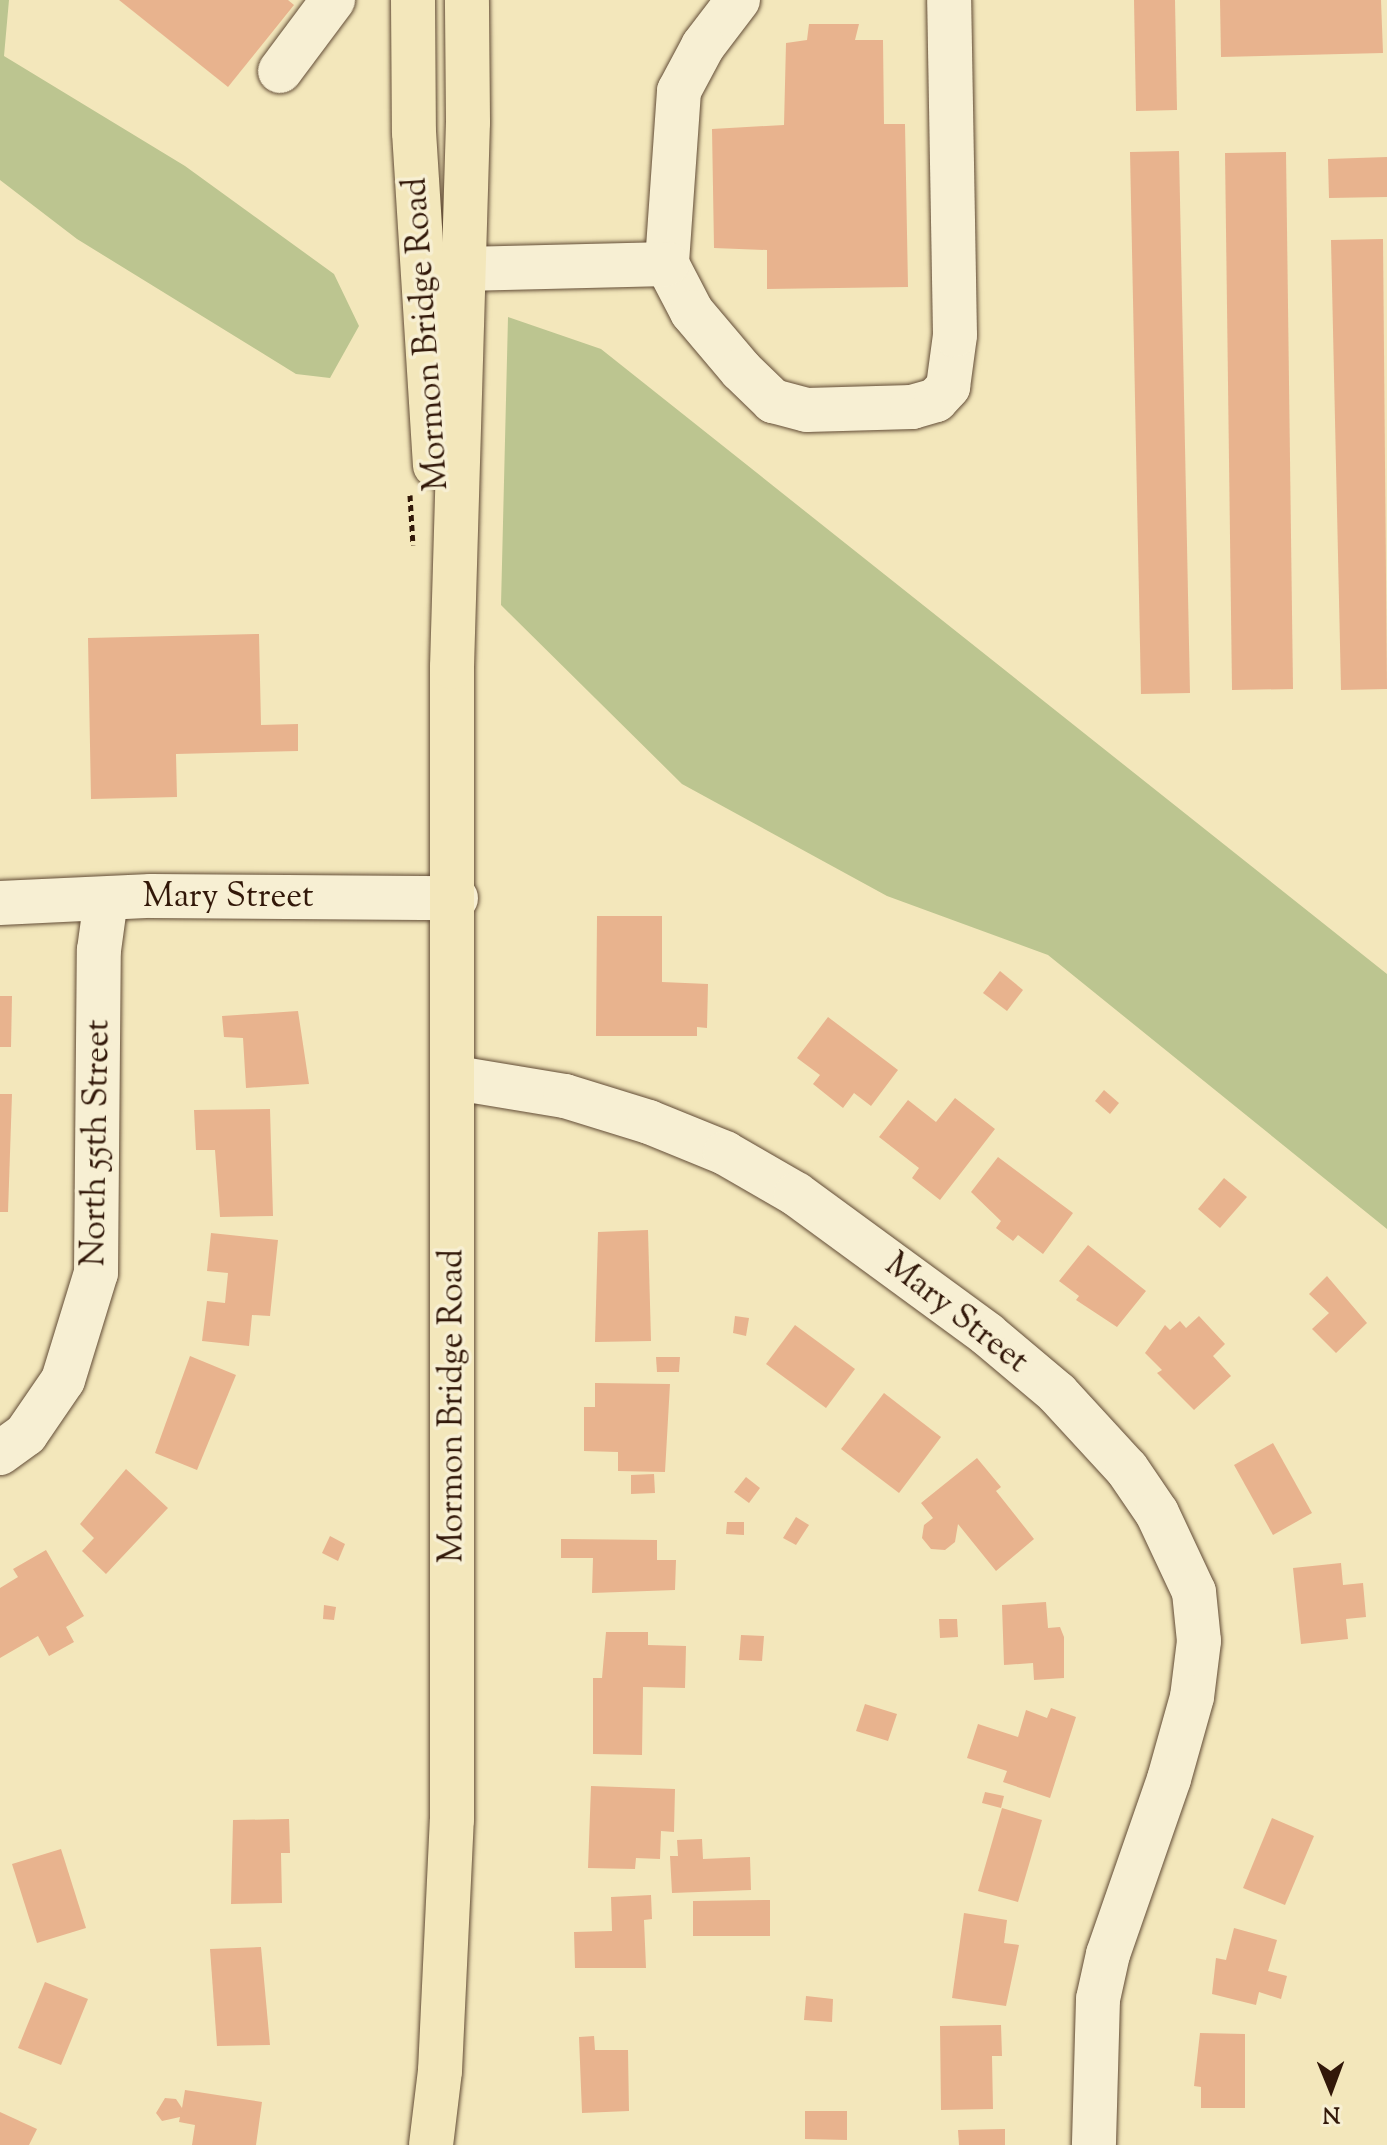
<!DOCTYPE html>
<html>
<head>
<meta charset="utf-8">
<style>
	body { margin:0 }
	#map { position:relative; width:1387px; height:2145px; overflow:hidden; background:#f3e7bb; font-family:"Sorts Mill Goudy",serif }
	div>[style] { position:absolute }
	.green>* { inset:0; background:#bcc590 }
	.building>* { inset:0; background:#e8b38e }
	.path>* { height:5px; margin-top:-2.5px; transform-origin:0; background:repeating-linear-gradient(90deg,#321809 0 6px,transparent 0 10px) }
	.roads { filter:drop-shadow(0 0 2px #624c36) drop-shadow(0 0 2px #624c36) }
	.minor>* { height:44px; margin:-22px; padding:0 22px; transform-origin:22px; border-radius:22px; background:#f7efd3 }
	.major>* { height:44px; margin:-22px; padding:0 22px; transform-origin:22px; border-radius:22px; background:#f3e7bb }
	span { translate:-50% -50%; white-space:nowrap; text-align:center; line-height:1.15; -webkit-text-stroke:7px #f7efd3; paint-order:stroke }
	.street-label { font-size:34px; color:#321809 }
	.north { position:absolute; left:1291px; top:2049px; width:80px; height:80px; -webkit-text-stroke:6px #f7efd3; paint-order:stroke; rotate:179deg; font-size:22px; font-weight:700; line-height:32px; text-align:center; color:#321809 }
	.north::after { content:''; display:block; margin:auto; width:28px; height:36px; background:#321809; clip-path:polygon(50% 0,100% 100%,50% 72%,0 100%) }
</style>
</head>
<body>
<div id="map">
	<div class="green">
		<div style="clip-path:polygon(0 0,9px 0,4px 56px,185px 166px,334px 274px,359px 326px,330px 378px,296px 374px,77px 239px,0 180px)"></div>
		<div style="clip-path:polygon(508px 317px,601px 349px,1387px 974px,1387px 1229px,1048px 955px,887px 896px,682px 784px,501px 605px)"></div>
	</div>
	<div class="building">
		<div style="clip-path:polygon(119px 0,288px 0,294px 5px,228px 87px)"></div>
		<div style="clip-path:polygon(1134px 0,1175px 0,1177px 110px,1136px 111px)"></div>
		<div style="clip-path:polygon(1220px 0,1381px 0,1383px 53px,1221px 57px)"></div>
		<div style="clip-path:polygon(809px 24px,859px 24px,855px 40px,883px 40px,884px 124px,905px 124px,908px 287px,767px 289px,767px 250px,714px 248px,712px 129px,784px 125px,786px 43px,807px 40px)"></div>
		<div style="clip-path:polygon(1179px 151px,1190px 693px,1141px 694px,1130px 152px)"></div>
		<div style="clip-path:polygon(1286px 152px,1293px 689px,1232px 690px,1225px 153px)"></div>
		<div style="clip-path:polygon(1387px 157px,1387px 197px,1329px 198px,1328px 159px)"></div>
		<div style="clip-path:polygon(1383px 239px,1387px 689px,1341px 690px,1331px 240px)"></div>
		<div style="clip-path:polygon(259px 634px,261px 725px,298px 724px,298px 751px,176px 754px,177px 797px,91px 799px,88px 638px)"></div>
		<div style="clip-path:polygon(597px 916px,662px 916px,662px 982px,708px 984px,707px 1028px,697px 1027px,697px 1036px,596px 1036px)"></div>
		<div style="clip-path:polygon(1000px 971px,1023px 990px,1007px 1011px,983px 993px)"></div>
		<div style="clip-path:polygon(0 996px,12px 996px,11px 1047px,0 1047px)"></div>
		<div style="clip-path:polygon(298px 1011px,309px 1084px,246px 1088px,243px 1038px,224px 1037px,222px 1016px)"></div>
		<div style="clip-path:polygon(828px 1017px,898px 1070px,871px 1106px,854px 1093px,843px 1108px,813px 1084px,820px 1075px,797px 1058px)"></div>
		<div style="clip-path:polygon(1104px 1090px,1119px 1103px,1110px 1114px,1095px 1101px)"></div>
		<div style="clip-path:polygon(0 1094px,12px 1094px,8px 1212px,0 1212px)"></div>
		<div style="clip-path:polygon(955px 1098px,995px 1129px,940px 1200px,912px 1178px,919px 1168px,879px 1137px,908px 1100px,936px 1122px)"></div>
		<div style="clip-path:polygon(270px 1109px,273px 1216px,220px 1217px,215px 1150px,196px 1150px,194px 1110px)"></div>
		<div style="clip-path:polygon(998px 1157px,1073px 1213px,1043px 1254px,1018px 1235px,1013px 1241px,996px 1228px,1001px 1221px,971px 1192px)"></div>
		<div style="clip-path:polygon(1224px 1178px,1247px 1197px,1220px 1228px,1198px 1209px)"></div>
		<div style="clip-path:polygon(648px 1230px,651px 1341px,595px 1342px,598px 1232px)"></div>
		<div style="clip-path:polygon(211px 1233px,278px 1240px,270px 1316px,252px 1315px,249px 1346px,202px 1341px,207px 1301px,225px 1303px,228px 1273px,207px 1271px)"></div>
		<div style="clip-path:polygon(1088px 1245px,1146px 1291px,1117px 1327px,1076px 1300px,1079px 1296px,1059px 1281px)"></div>
		<div style="clip-path:polygon(1327px 1276px,1367px 1323px,1336px 1353px,1312px 1329px,1329px 1313px,1309px 1294px)"></div>
		<div style="clip-path:polygon(735px 1316px,749px 1318px,746px 1336px,733px 1333px)"></div>
		<div style="clip-path:polygon(1199px 1316px,1225px 1344px,1213px 1356px,1231px 1376px,1194px 1410px,1157px 1373px,1162px 1370px,1145px 1353px,1165px 1325px,1170px 1330px,1180px 1321px,1186px 1328px)"></div>
		<div style="clip-path:polygon(795px 1325px,855px 1369px,826px 1408px,766px 1364px)"></div>
		<div style="clip-path:polygon(190px 1356px,236px 1375px,197px 1470px,155px 1453px)"></div>
		<div style="clip-path:polygon(656px 1357px,680px 1357px,679px 1372px,657px 1372px)"></div>
		<div style="clip-path:polygon(595px 1383px,670px 1384px,665px 1472px,618px 1471px,618px 1452px,584px 1451px,584px 1407px,595px 1407px)"></div>
		<div style="clip-path:polygon(884px 1393px,941px 1437px,899px 1493px,841px 1449px)"></div>
		<div style="clip-path:polygon(1273px 1443px,1312px 1513px,1273px 1535px,1234px 1465px)"></div>
		<div style="clip-path:polygon(977px 1458px,1001px 1487px,996px 1491px,1034px 1539px,996px 1571px,958px 1524px,955px 1542px,945px 1550px,931px 1549px,922px 1538px,924px 1525px,933px 1518px,921px 1503px)"></div>
		<div style="clip-path:polygon(126px 1469px,168px 1508px,106px 1574px,82px 1551px,94px 1538px,80px 1524px)"></div>
		<div style="clip-path:polygon(654px 1474px,655px 1493px,631px 1494px,631px 1475px)"></div>
		<div style="clip-path:polygon(746px 1477px,760px 1488px,749px 1503px,734px 1492px)"></div>
		<div style="clip-path:polygon(796px 1517px,809px 1525px,796px 1545px,783px 1538px)"></div>
		<div style="clip-path:polygon(727px 1522px,744px 1522px,744px 1535px,726px 1534px)"></div>
		<div style="clip-path:polygon(330px 1536px,345px 1544px,338px 1561px,322px 1553px)"></div>
		<div style="clip-path:polygon(561px 1539px,657px 1540px,657px 1560px,676px 1560px,675px 1590px,592px 1593px,593px 1558px,561px 1558px)"></div>
		<div style="clip-path:polygon(46px 1550px,84px 1616px,66px 1627px,74px 1642px,49px 1656px,38px 1636px,0 1658px,0 1588px,18px 1577px,13px 1569px)"></div>
		<div style="clip-path:polygon(1341px 1563px,1343px 1585px,1363px 1583px,1366px 1617px,1346px 1619px,1348px 1639px,1301px 1644px,1293px 1568px)"></div>
		<div style="clip-path:polygon(1046px 1602px,1048px 1628px,1060px 1627px,1064px 1637px,1064px 1678px,1034px 1680px,1033px 1663px,1004px 1665px,1002px 1605px)"></div>
		<div style="clip-path:polygon(324px 1605px,336px 1607px,334px 1620px,323px 1619px)"></div>
		<div style="clip-path:polygon(939px 1619px,957px 1619px,958px 1637px,940px 1638px)"></div>
		<div style="clip-path:polygon(606px 1632px,648px 1632px,648px 1645px,686px 1646px,685px 1688px,643px 1687px,642px 1755px,593px 1754px,593px 1678px,602px 1678px)"></div>
		<div style="clip-path:polygon(741px 1635px,764px 1636px,762px 1661px,739px 1660px)"></div>
		<div style="clip-path:polygon(865px 1704px,897px 1714px,888px 1741px,856px 1731px)"></div>
		<div style="clip-path:polygon(1051px 1708px,1076px 1717px,1050px 1798px,1003px 1782px,1007px 1771px,967px 1758px,978px 1724px,1018px 1737px,1026px 1710px,1047px 1718px)"></div>
		<div style="clip-path:polygon(591px 1786px,675px 1789px,674px 1832px,661px 1831px,660px 1859px,636px 1858px,635px 1869px,588px 1868px)"></div>
		<div style="clip-path:polygon(985px 1792px,1004px 1796px,1001px 1808px,982px 1803px)"></div>
		<div style="clip-path:polygon(1002px 1808px,1042px 1820px,1018px 1902px,978px 1891px)"></div>
		<div style="clip-path:polygon(1272px 1818px,1314px 1836px,1285px 1905px,1243px 1888px)"></div>
		<div style="clip-path:polygon(289px 1819px,290px 1853px,281px 1853px,282px 1903px,231px 1904px,233px 1820px)"></div>
		<div style="clip-path:polygon(702px 1839px,703px 1859px,750px 1857px,751px 1890px,672px 1893px,670px 1856px,678px 1856px,677px 1840px)"></div>
		<div style="clip-path:polygon(61px 1849px,86px 1928px,37px 1943px,12px 1864px)"></div>
		<div style="clip-path:polygon(651px 1895px,652px 1919px,644px 1920px,646px 1968px,575px 1968px,574px 1932px,612px 1931px,611px 1897px)"></div>
		<div style="clip-path:polygon(770px 1900px,770px 1936px,693px 1936px,693px 1901px)"></div>
		<div style="clip-path:polygon(964px 1913px,1007px 1920px,1004px 1943px,1019px 1945px,1006px 2006px,952px 1998px)"></div>
		<div style="clip-path:polygon(1234px 1928px,1277px 1940px,1268px 1971px,1287px 1976px,1281px 1999px,1259px 1992px,1256px 2005px,1212px 1994px,1216px 1958px,1226px 1960px)"></div>
		<div style="clip-path:polygon(261px 1947px,270px 2045px,217px 2046px,210px 1949px)"></div>
		<div style="clip-path:polygon(45px 1982px,88px 1999px,61px 2065px,18px 2048px)"></div>
		<div style="clip-path:polygon(806px 1996px,833px 1999px,832px 2022px,804px 2020px)"></div>
		<div style="clip-path:polygon(1001px 2025px,1002px 2056px,992px 2056px,993px 2109px,941px 2110px,940px 2026px)"></div>
		<div style="clip-path:polygon(1200px 2033px,1245px 2034px,1245px 2108px,1201px 2108px,1201px 2087px,1194px 2086px)"></div>
		<div style="clip-path:polygon(594px 2036px,595px 2050px,628px 2050px,629px 2111px,582px 2113px,579px 2037px)"></div>
		<div style="clip-path:polygon(185px 2090px,262px 2102px,256px 2145px,192px 2145px,195px 2125px,179px 2122px,180px 2117px,162px 2121px,156px 2113px,165px 2098px,176px 2099px,182px 2108px)"></div>
		<div style="clip-path:polygon(805px 2111px,847px 2111px,847px 2140px,805px 2139px)"></div>
		<div style="clip-path:polygon(0 2112px,37px 2129px,29px 2145px,0 2145px)"></div>
		<div style="clip-path:polygon(1005px 2129px,1005px 2145px,959px 2145px,958px 2130px)"></div>
	</div>
	<div class="path">
		<div style="left:410px;top:495px;width:50px;rotate:86.6deg"></div>
	</div>
	<div class="roads">
		<div class="minor">
			<div style="left:738px;top:0;width:58px;rotate:127.3deg"></div>
			<div style="left:703px;top:46px;width:51px;rotate:118.1deg"></div>
			<div style="left:679px;top:91px;width:173px;rotate:94deg"></div>
			<div style="left:667px;top:264px;width:54px;rotate:62.5deg"></div>
			<div style="left:692px;top:312px;width:76px;rotate:49.8deg"></div>
			<div style="left:741px;top:370px;width:45px;rotate:44.1deg"></div>
			<div style="left:773px;top:401px;width:35px;rotate:15deg"></div>
			<div style="left:807px;top:410px;width:105px;rotate:-1.6deg"></div>
			<div style="left:912px;top:407px;width:25px;rotate:-16deg"></div>
			<div style="left:936px;top:400px;width:18px;rotate:-47deg"></div>
			<div style="left:948px;top:387px;width:52px;rotate:-82.3deg"></div>
			<div style="left:955px;top:335px;width:335px;rotate:-91deg"></div>
			<div style="left:280px;top:71px;width:89px;rotate:-53.3deg"></div>
			<div style="left:424px;top:270px;width:243px;rotate:-1.4deg"></div>
			<div style="left:0;top:903px;width:151px;rotate:-2.7deg"></div>
			<div style="left:151px;top:896px;width:305px;rotate:0.4deg"></div>
			<div style="left:456px;top:1078px;width:110px;rotate:9.4deg"></div>
			<div style="left:565px;top:1096px;width:88px;rotate:17.2deg"></div>
			<div style="left:649px;top:1122px;width:82px;rotate:22.2deg"></div>
			<div style="left:725px;top:1153px;width:82px;rotate:30deg"></div>
			<div style="left:796px;top:1194px;width:237px;rotate:36.2deg"></div>
			<div style="left:987px;top:1334px;width:92px;rotate:40.1deg"></div>
			<div style="left:1057px;top:1393px;width:103px;rotate:47.4deg"></div>
			<div style="left:1127px;top:1469px;width:53px;rotate:55.7deg"></div>
			<div style="left:1157px;top:1513px;width:87px;rotate:64.9deg"></div>
			<div style="left:1194px;top:1592px;width:49px;rotate:84.2deg"></div>
			<div style="left:1199px;top:1641px;width:56px;rotate:97.1deg"></div>
			<div style="left:1192px;top:1697px;width:85px;rotate:105.7deg"></div>
			<div style="left:1169px;top:1779px;width:185px;rotate:109.2deg"></div>
			<div style="left:1108px;top:1954px;width:46px;rotate:102.5deg"></div>
			<div style="left:1098px;top:1999px;width:146px;rotate:91.6deg"></div>
			<div style="left:0;top:1453px;width:32px;rotate:-36deg"></div>
			<div style="left:26px;top:1434px;width:65px;rotate:-55.6deg"></div>
			<div style="left:63px;top:1380px;width:112px;rotate:-72.9deg"></div>
			<div style="left:96px;top:1273px;width:323px;rotate:-89.5deg"></div>
			<div style="left:99px;top:950px;width:51px;rotate:-82.2deg"></div>
		</div>
		<div class="major">
			<div style="left:413px;top:0;width:132px;rotate:89.6deg"></div>
			<div style="left:414px;top:132px;width:334px;rotate:86.4deg"></div>
			<div style="left:431px;top:2145px;width:75px;rotate:-83.1deg"></div>
			<div style="left:440px;top:2071px;width:251px;rotate:-87.3deg"></div>
			<div style="left:452px;top:1820px;width:1153px;rotate:-90deg"></div>
			<div style="left:452px;top:667px;width:545px;rotate:-88.32deg"></div>
			<div style="left:468px;top:122px;width:122px;rotate:-90.5deg"></div>
		</div>
	</div>
	<div class="street-label">
		<span style="left:427px;top:334px;rotate:-94deg">Mormon Bridge Road</span>
		<span style="left:228px;top:898px">Mary Street</span>
		<span style="left:97px;top:1143px;rotate:-89deg">North 55th Street</span>
		<span style="left:956px;top:1314px;rotate:38deg">Mary Street</span>
		<span style="left:453px;top:1406px;rotate:-90deg">Mormon Bridge Road</span>
	</div>
	<div class="north">N</div>
</div>
</body>
</html>
